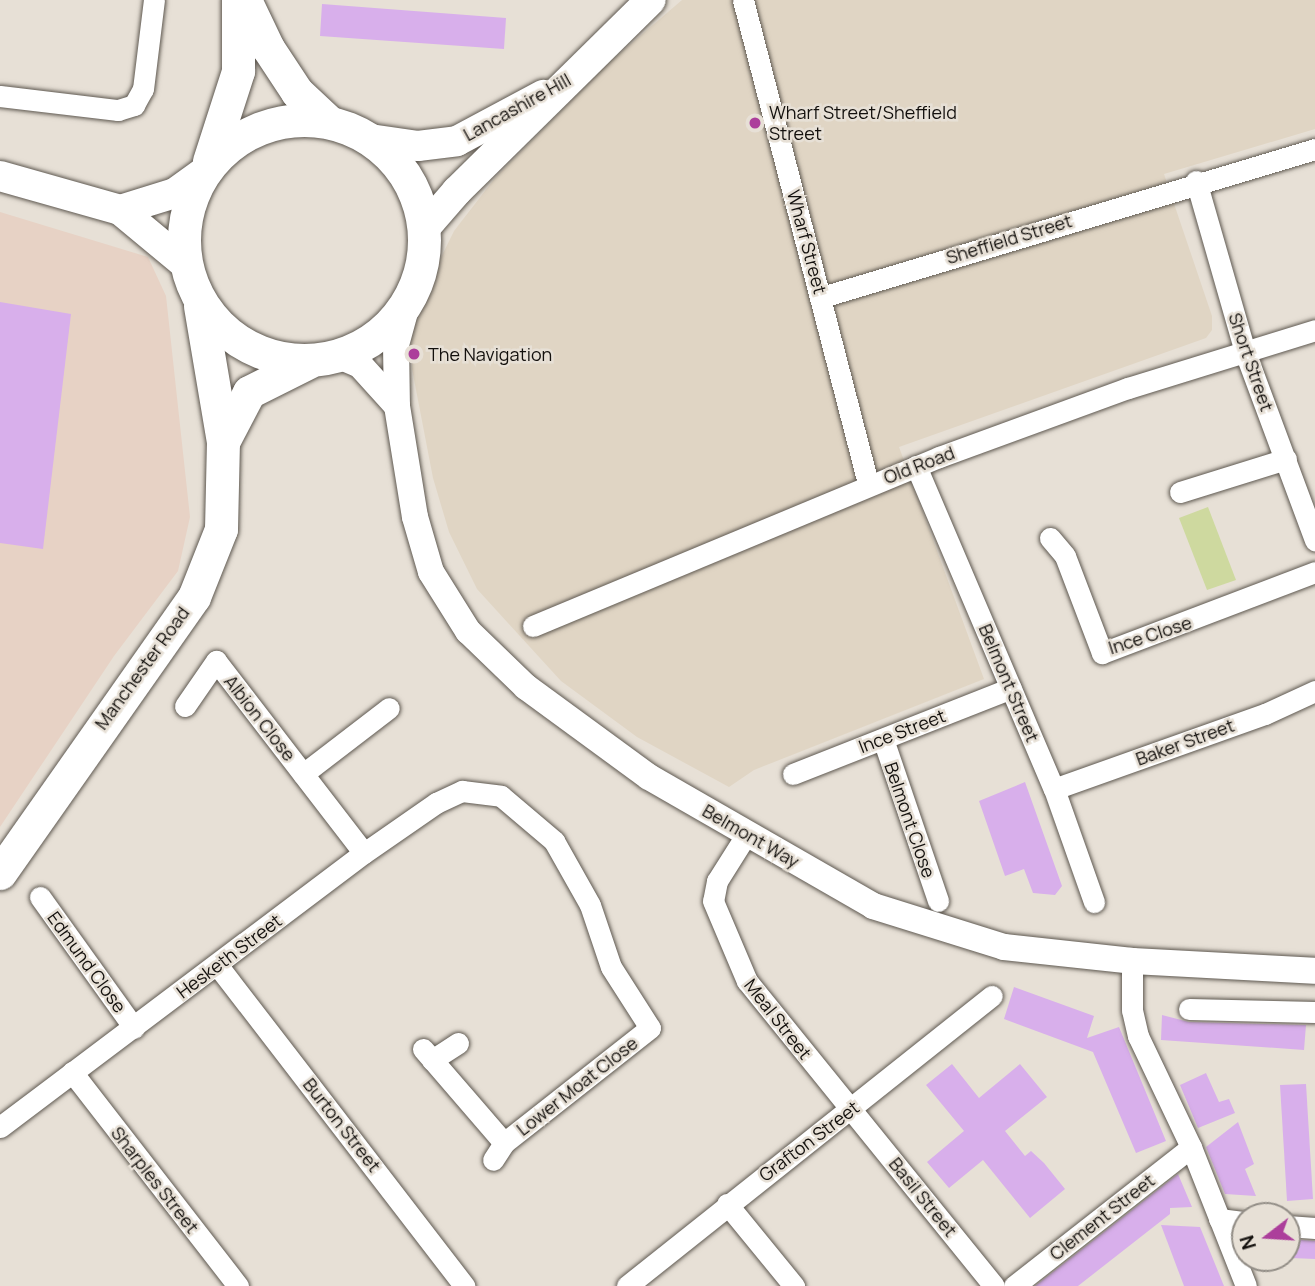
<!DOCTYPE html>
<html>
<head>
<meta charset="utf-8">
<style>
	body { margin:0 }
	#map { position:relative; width:1315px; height:1286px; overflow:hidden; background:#e7e0d6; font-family:Manrope,sans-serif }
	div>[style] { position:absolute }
	.commercial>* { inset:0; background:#e7d2c5 }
	.built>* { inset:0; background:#e0d5c4 }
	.green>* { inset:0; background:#ced99f }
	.building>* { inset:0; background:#d8afeb }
	.roads { filter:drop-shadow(0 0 2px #5e5850) drop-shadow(0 0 2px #5e5850) }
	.minor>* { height:21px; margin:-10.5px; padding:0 10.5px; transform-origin:10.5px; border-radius:10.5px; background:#fff }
	.tertiary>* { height:26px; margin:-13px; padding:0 13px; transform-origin:13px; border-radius:13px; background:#fff }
	.secondary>* { height:30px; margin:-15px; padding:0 15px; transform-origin:15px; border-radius:15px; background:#fff }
	.primary>* { height:33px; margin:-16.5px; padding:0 16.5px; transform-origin:16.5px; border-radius:16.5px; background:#fff }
	.primary>.ring { margin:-16.5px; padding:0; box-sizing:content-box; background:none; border:33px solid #fff; border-radius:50% }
	.dots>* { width:19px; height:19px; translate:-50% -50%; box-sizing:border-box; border:4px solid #e7e0d6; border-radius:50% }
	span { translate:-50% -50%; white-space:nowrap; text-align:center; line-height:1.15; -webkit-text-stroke:5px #e7e0d6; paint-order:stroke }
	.street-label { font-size:18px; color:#13100d }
	.poi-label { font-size:18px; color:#13100d }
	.left { translate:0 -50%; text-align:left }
	.north { position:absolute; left:1231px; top:1202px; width:70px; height:70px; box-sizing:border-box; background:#e7e0d6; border:2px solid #928d86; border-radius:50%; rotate:253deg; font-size:19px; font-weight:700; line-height:28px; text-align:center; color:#13100d }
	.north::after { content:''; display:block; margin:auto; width:24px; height:32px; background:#ac3e9b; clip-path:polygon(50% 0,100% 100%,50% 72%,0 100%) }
</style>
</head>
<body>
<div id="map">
	<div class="commercial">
		<div style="clip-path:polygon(0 212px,148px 257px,166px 296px,190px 517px,178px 571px,114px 656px,0 827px)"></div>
	</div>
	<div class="built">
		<div style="clip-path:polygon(682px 0,1315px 0,1315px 129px,1164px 174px,1212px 316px,1212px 330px,1206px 338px,899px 447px,984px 679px,754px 770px,729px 787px,637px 737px,561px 681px,477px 589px,449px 532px,433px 478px,412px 369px,410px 321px,454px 231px,495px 178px,605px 66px)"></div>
	</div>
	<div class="green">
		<div style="clip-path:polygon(1208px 507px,1236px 580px,1207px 590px,1179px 518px)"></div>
	</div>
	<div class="building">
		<div style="clip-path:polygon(322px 4px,506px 18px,504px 49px,320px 36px)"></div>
		<div style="clip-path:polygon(0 302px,71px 314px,43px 549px,0 543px)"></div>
		<div style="clip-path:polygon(1025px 782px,1062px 886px,1055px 895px,1033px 893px,1024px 869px,1005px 876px,979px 801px)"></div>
		<div style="clip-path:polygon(1014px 987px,1094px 1016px,1087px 1038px,1119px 1027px,1166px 1141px,1136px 1153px,1093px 1052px,1004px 1019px)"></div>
		<div style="clip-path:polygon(1162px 1015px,1189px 1022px,1306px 1025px,1304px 1050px,1161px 1040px)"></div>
		<div style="clip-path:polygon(952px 1064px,979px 1098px,1020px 1064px,1047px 1097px,1005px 1131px,1025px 1156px,1031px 1151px,1044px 1163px,1065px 1189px,1030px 1218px,983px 1160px,949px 1188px,927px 1162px,964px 1131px,926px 1085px)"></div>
		<div style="clip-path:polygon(1206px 1073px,1219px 1102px,1229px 1099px,1235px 1113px,1198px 1128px,1180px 1085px)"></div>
		<div style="clip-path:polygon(1306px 1084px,1313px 1199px,1287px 1201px,1280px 1085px)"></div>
		<div style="clip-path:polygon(1238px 1122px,1254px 1164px,1245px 1169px,1256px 1196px,1225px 1194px,1206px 1147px)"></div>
		<div style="clip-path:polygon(1178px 1174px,1192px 1207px,1170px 1208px,1170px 1214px,1078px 1286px,1035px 1286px)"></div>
		<div style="clip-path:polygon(1161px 1225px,1200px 1227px,1224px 1286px,1184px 1286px)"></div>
		<div style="clip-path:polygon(1290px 1239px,1315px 1241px,1315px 1259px,1291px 1258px)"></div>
	</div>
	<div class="roads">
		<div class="minor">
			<div style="left:743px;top:0;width:500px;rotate:75.5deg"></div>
			<div style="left:0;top:96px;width:119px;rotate:6.8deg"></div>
			<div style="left:118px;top:110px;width:17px;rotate:-17deg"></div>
			<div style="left:134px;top:105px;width:18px;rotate:-61deg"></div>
			<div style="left:143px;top:89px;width:90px;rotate:-83deg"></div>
			<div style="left:1196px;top:181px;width:178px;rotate:74deg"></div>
			<div style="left:1245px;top:352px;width:201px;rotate:69.6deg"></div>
			<div style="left:822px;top:297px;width:515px;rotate:-16.71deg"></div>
			<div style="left:916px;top:466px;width:351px;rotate:66.9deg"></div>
			<div style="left:1054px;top:789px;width:120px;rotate:70.5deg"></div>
			<div style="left:1180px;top:492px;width:111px;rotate:-17.3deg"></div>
			<div style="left:1050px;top:538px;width:23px;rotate:50deg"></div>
			<div style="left:1065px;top:556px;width:104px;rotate:69.1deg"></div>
			<div style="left:1102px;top:653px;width:228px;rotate:-20.8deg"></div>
			<div style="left:533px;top:626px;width:440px;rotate:-22.6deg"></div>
			<div style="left:939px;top:457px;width:201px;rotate:-20.1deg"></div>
			<div style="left:1128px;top:388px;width:196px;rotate:-17.2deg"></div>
			<div style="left:185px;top:706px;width:55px;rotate:-55.4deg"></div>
			<div style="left:216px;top:661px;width:242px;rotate:52.4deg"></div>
			<div style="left:883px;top:739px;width:171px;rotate:71.2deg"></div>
			<div style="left:303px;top:774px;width:108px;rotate:-37.5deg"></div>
			<div style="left:793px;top:774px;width:234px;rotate:-21.5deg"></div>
			<div style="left:1054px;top:789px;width:224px;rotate:-19.6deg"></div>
			<div style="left:1265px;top:714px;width:55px;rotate:-24.7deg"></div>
			<div style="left:741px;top:843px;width:45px;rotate:122.3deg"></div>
			<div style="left:717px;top:881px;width:20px;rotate:101deg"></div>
			<div style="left:713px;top:901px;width:87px;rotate:67deg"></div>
			<div style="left:747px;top:981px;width:392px;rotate:51deg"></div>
			<div style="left:40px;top:897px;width:161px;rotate:54.3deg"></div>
			<div style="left:1132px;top:961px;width:49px;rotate:90deg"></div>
			<div style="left:1132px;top:1010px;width:27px;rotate:77deg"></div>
			<div style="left:1138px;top:1036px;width:123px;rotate:64.5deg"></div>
			<div style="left:1191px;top:1147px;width:149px;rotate:68.4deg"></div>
			<div style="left:218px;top:966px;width:404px;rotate:52.4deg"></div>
			<div style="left:1189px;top:1009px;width:126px;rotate:1.4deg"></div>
			<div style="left:423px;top:1049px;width:124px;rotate:49.2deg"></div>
			<div style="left:432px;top:1060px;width:31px;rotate:-33deg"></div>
			<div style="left:72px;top:1072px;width:271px;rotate:52.2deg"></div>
			<div style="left:0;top:1127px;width:456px;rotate:-37deg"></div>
			<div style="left:364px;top:853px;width:88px;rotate:-34.8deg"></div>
			<div style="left:436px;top:803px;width:29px;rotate:-25deg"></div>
			<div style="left:462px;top:791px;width:39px;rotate:7deg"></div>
			<div style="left:501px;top:796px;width:70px;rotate:40.3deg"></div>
			<div style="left:554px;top:841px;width:73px;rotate:60.6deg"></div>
			<div style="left:590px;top:905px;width:65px;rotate:71.3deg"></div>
			<div style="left:611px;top:967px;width:72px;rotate:57.4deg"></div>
			<div style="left:650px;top:1028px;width:186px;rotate:141.8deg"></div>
			<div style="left:504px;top:1143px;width:20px;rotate:123deg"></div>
			<div style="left:727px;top:1204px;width:106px;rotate:50.7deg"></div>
			<div style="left:1219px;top:1219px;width:26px;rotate:7deg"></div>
			<div style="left:1287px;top:1226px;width:28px;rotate:4deg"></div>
			<div style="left:627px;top:1286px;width:466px;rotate:-38.5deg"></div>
			<div style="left:1014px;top:1286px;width:225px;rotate:-38.1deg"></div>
		</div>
		<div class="tertiary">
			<div style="left:408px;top:301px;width:46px;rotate:105.3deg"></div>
			<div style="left:396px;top:345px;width:61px;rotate:89.1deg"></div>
			<div style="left:397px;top:406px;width:112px;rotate:80.8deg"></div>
			<div style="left:415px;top:517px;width:57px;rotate:73.8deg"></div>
			<div style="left:431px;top:572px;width:70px;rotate:57.9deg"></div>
			<div style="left:468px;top:631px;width:81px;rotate:44deg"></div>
			<div style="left:526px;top:687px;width:152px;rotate:36.2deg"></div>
			<div style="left:649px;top:777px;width:258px;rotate:29.9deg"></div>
			<div style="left:873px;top:906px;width:137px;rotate:17.4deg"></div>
			<div style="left:1004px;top:947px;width:129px;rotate:6.2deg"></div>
			<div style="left:1132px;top:961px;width:183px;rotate:3.1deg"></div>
			<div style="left:339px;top:356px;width:23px;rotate:23deg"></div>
			<div style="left:360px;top:365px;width:55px;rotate:47.9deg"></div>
		</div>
		<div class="secondary">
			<div style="left:370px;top:139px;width:49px;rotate:8.3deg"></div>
			<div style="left:418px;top:146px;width:39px;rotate:-7deg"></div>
			<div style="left:457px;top:141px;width:98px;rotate:-28.1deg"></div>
			<div style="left:0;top:176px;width:125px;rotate:15.8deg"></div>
			<div style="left:120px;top:210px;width:85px;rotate:39.7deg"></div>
			<div style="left:120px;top:210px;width:58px;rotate:-17.2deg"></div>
			<div style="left:175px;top:193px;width:36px;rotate:-36deg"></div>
			<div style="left:424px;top:229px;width:50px;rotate:-49deg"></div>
			<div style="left:457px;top:191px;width:272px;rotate:-44.6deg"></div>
		</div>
		<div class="primary">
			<div style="left:245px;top:0;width:53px;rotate:64.4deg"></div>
			<div style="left:268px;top:48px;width:53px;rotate:56.6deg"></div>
			<div style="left:297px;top:92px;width:44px;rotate:43.2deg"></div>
			<div class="ring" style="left:184px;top:120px;width:207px;height:207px"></div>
			<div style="left:209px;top:161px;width:95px;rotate:-72.1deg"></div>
			<div style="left:238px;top:71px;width:71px;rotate:-90deg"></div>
			<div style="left:223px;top:442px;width:56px;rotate:-62.5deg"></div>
			<div style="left:249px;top:392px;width:67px;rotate:-26.6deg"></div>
			<div style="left:0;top:873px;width:337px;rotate:-54.9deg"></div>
			<div style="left:194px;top:597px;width:73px;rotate:-68.3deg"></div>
			<div style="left:221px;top:529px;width:87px;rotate:-88.7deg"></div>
			<div style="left:223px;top:442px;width:138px;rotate:-99.6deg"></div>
		</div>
	</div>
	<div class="dots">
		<div style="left:755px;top:123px;background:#ac3e9b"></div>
		<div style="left:414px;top:354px;background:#ac3e9b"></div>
	</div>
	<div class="street-label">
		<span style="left:517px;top:107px;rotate:-29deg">Lancashire Hill</span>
		<span style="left:1009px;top:239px;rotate:-17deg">Sheffield Street</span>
		<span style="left:807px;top:242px;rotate:75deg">Wharf Street</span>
		<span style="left:1251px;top:362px;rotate:71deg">Short Street</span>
		<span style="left:919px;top:465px;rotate:-21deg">Old Road</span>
		<span style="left:1150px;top:635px;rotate:-18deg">Ince Close</span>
		<span style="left:142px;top:668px;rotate:-54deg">Manchester Road</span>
		<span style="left:1009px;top:683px;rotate:67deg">Belmont Street</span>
		<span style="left:260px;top:718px;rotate:52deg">Albion Close</span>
		<span style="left:902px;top:731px;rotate:-21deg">Ince Street</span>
		<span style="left:1185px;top:742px;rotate:-20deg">Baker Street</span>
		<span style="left:910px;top:820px;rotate:71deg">Belmont Close</span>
		<span style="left:751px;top:836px;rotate:30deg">Belmont Way</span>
		<span style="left:229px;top:956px;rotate:-37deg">Hesketh Street</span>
		<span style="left:87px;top:962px;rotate:54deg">Edmund Close</span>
		<span style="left:778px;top:1019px;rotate:52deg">Meal Street</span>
		<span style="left:577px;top:1086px;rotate:-38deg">Lower Moat Close</span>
		<span style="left:342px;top:1125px;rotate:52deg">Burton Street</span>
		<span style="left:809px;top:1141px;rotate:-37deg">Grafton Street</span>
		<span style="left:155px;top:1180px;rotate:52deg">Sharples Street</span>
		<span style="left:923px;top:1197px;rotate:51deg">Basil Street</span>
		<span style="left:1102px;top:1217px;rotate:-38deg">Clement Street</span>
	</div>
	<div class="poi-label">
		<span class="left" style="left:769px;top:123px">Wharf Street/Sheffield<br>Street</span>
		<span class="left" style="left:428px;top:354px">The Navigation</span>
	</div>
	<div class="north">N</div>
</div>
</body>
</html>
